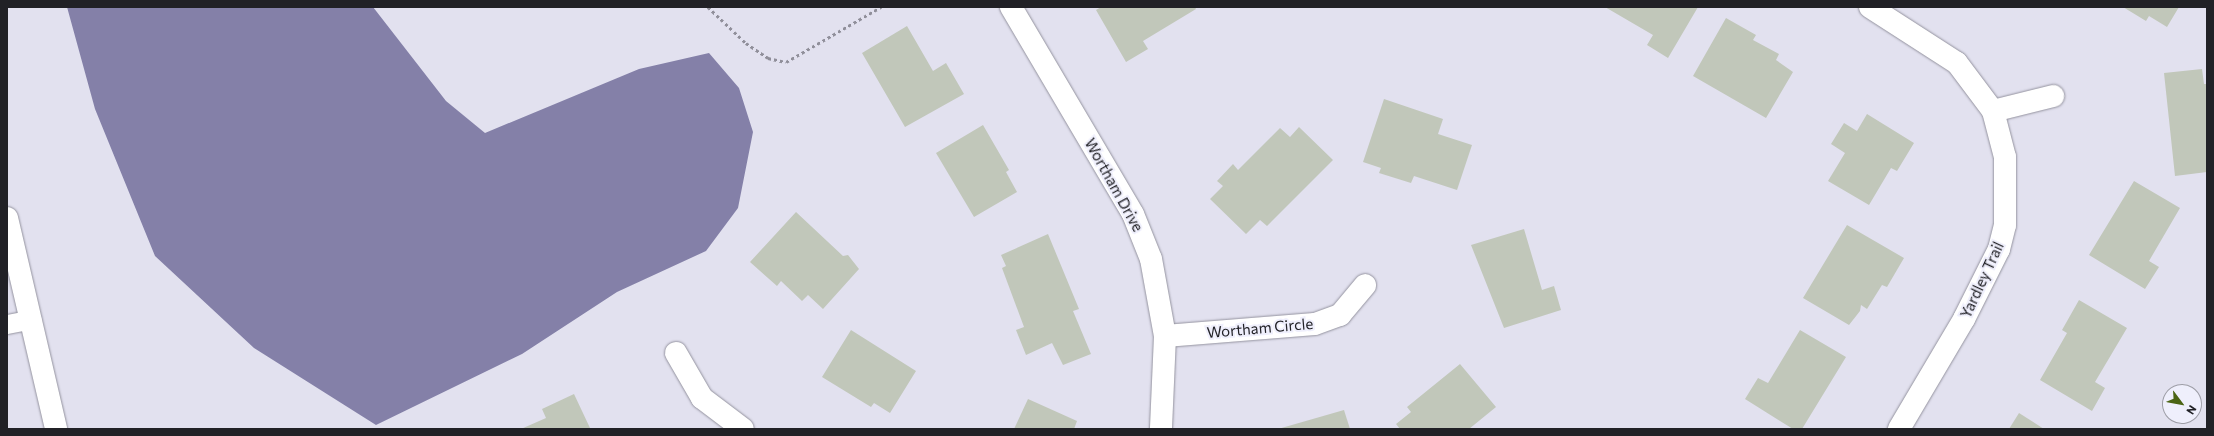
<!DOCTYPE html>
<html>
<head>
<meta charset="utf-8">
<style>
	body { margin:0 }
	#map { position:relative; width:2214px; height:436px; overflow:hidden; background:#e2e1ef; font-family:Commissioner,sans-serif }
	div>[style] { position:absolute }
	.water>* { inset:0; background:#8480a8 }
	.building>* { inset:0; background:#c1c7ba }
	.path>* { height:2.5px; margin-top:-1.25px; transform-origin:0; background:repeating-linear-gradient(90deg,#908f9a 0 3px,transparent 0 6px) }
	.roads { filter:drop-shadow(0 0 1px #94939f) drop-shadow(0 0 1px #94939f) }
	.lane>* { height:19px; margin:-9.5px; padding:0 9.5px; transform-origin:9.5px; border-radius:9.5px; background:#fff }
	.street>* { height:22px; margin:-11px; padding:0 11px; transform-origin:11px; border-radius:11px; background:#fff }
	.secondary>* { height:22px; margin:-11px; padding:0 11px; transform-origin:11px; border-radius:11px; background:#fff }
	span { translate:-50% -50%; white-space:nowrap; text-align:center; line-height:1.15; -webkit-text-stroke:4px #efeffc; paint-order:stroke }
	.street-label { font-size:15px; color:#212126 }
	.frame { position:absolute; inset:0; border:8px solid #212126; pointer-events:none }
	.north { position:absolute; left:2162px; top:384px; width:40px; height:40px; box-sizing:border-box; background:#efeffc; border:1px solid #9d9da6; border-radius:50%; rotate:122deg; font-size:11px; font-weight:700; line-height:16px; text-align:center; color:#212126 }
	.north::after { content:''; display:block; margin:auto; width:14px; height:18px; background:#4b6414; clip-path:polygon(50% 0,100% 100%,50% 72%,0 100%) }
</style>
</head>
<body>
<div id="map">
	<div class="water">
		<div style="clip-path:polygon(67px 7px,373px 7px,446px 101px,485px 133px,639px 69px,709px 53px,739px 88px,753px 132px,738px 208px,706px 251px,617px 292px,522px 354px,376px 425px,254px 348px,155px 256px,95px 109px)"></div>
	</div>
	<div class="building">
		<div style="clip-path:polygon(1101px 7px,1195px 7px,1196px 9px,1143px 41px,1148px 49px,1126px 62px,1096px 10px)"></div>
		<div style="clip-path:polygon(1605px 7px,1698px 7px,1668px 58px,1647px 45px,1653px 35px)"></div>
		<div style="clip-path:polygon(2123px 7px,2179px 7px,2167px 27px,2149px 16px,2146px 21px)"></div>
		<div style="clip-path:polygon(1726px 18px,1756px 35px,1753px 40px,1779px 54px,1776px 60px,1793px 72px,1766px 118px,1693px 76px)"></div>
		<div style="clip-path:polygon(907px 26px,933px 71px,946px 63px,964px 94px,905px 127px,862px 53px)"></div>
		<div style="clip-path:polygon(2202px 69px,2204px 84px,2207px 84px,2207px 172px,2175px 176px,2164px 73px)"></div>
		<div style="clip-path:polygon(1384px 99px,1443px 119px,1438px 134px,1472px 145px,1457px 190px,1414px 176px,1411px 183px,1379px 173px,1381px 168px,1363px 162px)"></div>
		<div style="clip-path:polygon(1867px 114px,1914px 143px,1897px 171px,1891px 168px,1869px 205px,1828px 181px,1845px 153px,1831px 144px,1844px 123px,1857px 131px)"></div>
		<div style="clip-path:polygon(983px 125px,1009px 170px,1006px 172px,1017px 192px,974px 217px,936px 153px)"></div>
		<div style="clip-path:polygon(1299px 127px,1333px 160px,1267px 226px,1260px 220px,1246px 234px,1210px 199px,1223px 186px,1217px 181px,1233px 164px,1238px 170px,1280px 128px,1290px 137px)"></div>
		<div style="clip-path:polygon(2134px 181px,2180px 208px,2149px 261px,2159px 267px,2145px 289px,2089px 255px)"></div>
		<div style="clip-path:polygon(796px 212px,843px 256px,848px 255px,859px 269px,823px 309px,808px 295px,802px 301px,781px 281px,777px 286px,750px 262px)"></div>
		<div style="clip-path:polygon(1847px 225px,1904px 258px,1887px 287px,1882px 285px,1867px 309px,1861px 305px,1860px 311px,1849px 325px,1803px 298px)"></div>
		<div style="clip-path:polygon(1524px 229px,1542px 290px,1554px 286px,1561px 310px,1504px 328px,1471px 245px)"></div>
		<div style="clip-path:polygon(1048px 234px,1079px 309px,1073px 311px,1091px 354px,1063px 365px,1052px 343px,1026px 355px,1016px 330px,1024px 327px,1002px 268px,1006px 266px,1001px 255px)"></div>
		<div style="clip-path:polygon(2079px 300px,2127px 328px,2095px 382px,2105px 388px,2092px 411px,2040px 380px,2067px 333px,2062px 330px)"></div>
		<div style="clip-path:polygon(851px 330px,916px 371px,890px 413px,874px 403px,871px 407px,822px 377px)"></div>
		<div style="clip-path:polygon(1800px 330px,1846px 357px,1802px 429px,1793px 429px,1745px 399px,1758px 378px,1768px 383px)"></div>
		<div style="clip-path:polygon(1460px 364px,1496px 407px,1469px 429px,1400px 429px,1396px 424px,1411px 412px,1407px 407px)"></div>
		<div style="clip-path:polygon(574px 394px,590px 428px,521px 429px,546px 418px,542px 409px)"></div>
		<div style="clip-path:polygon(1028px 399px,1077px 421px,1074px 429px,1014px 429px)"></div>
		<div style="clip-path:polygon(1344px 410px,1350px 429px,1278px 429px)"></div>
		<div style="clip-path:polygon(2019px 413px,2044px 429px,2009px 429px)"></div>
	</div>
	<div class="path">
		<div style="left:708px;top:7px;width:52px;rotate:43.5deg"></div>
		<div style="left:746px;top:43px;width:27px;rotate:34deg"></div>
		<div style="left:768px;top:58px;width:18px;rotate:13deg"></div>
		<div style="left:786px;top:62px;width:110px;rotate:-30.1deg"></div>
	</div>
	<div class="roads">
		<div class="lane">
			<div style="left:7px;top:324px;width:25px;rotate:-11deg"></div>
		</div>
		<div class="street">
			<div style="left:1011px;top:7px;width:240px;rotate:59.5deg"></div>
			<div style="left:1133px;top:214px;width:48px;rotate:68.2deg"></div>
			<div style="left:1151px;top:259px;width:78px;rotate:79.7deg"></div>
			<div style="left:1165px;top:336px;width:93px;rotate:92.5deg"></div>
			<div style="left:1870px;top:7px;width:103px;rotate:32.8deg"></div>
			<div style="left:1957px;top:63px;width:60px;rotate:53.1deg"></div>
			<div style="left:1993px;top:111px;width:48px;rotate:75.4deg"></div>
			<div style="left:2005px;top:157px;width:68px;rotate:90deg"></div>
			<div style="left:2005px;top:225px;width:25px;rotate:104deg"></div>
			<div style="left:1999px;top:249px;width:78px;rotate:116.6deg"></div>
			<div style="left:1964px;top:319px;width:128px;rotate:120.6deg"></div>
			<div style="left:1993px;top:111px;width:62px;rotate:-14deg"></div>
			<div style="left:1165px;top:336px;width:150px;rotate:-4.6deg"></div>
			<div style="left:1315px;top:324px;width:27px;rotate:-20deg"></div>
			<div style="left:1340px;top:315px;width:39px;rotate:-50deg"></div>
			<div style="left:676px;top:353px;width:52px;rotate:60deg"></div>
			<div style="left:702px;top:398px;width:51px;rotate:37.1deg"></div>
		</div>
		<div class="secondary">
			<div style="left:7px;top:218px;width:217px;rotate:76.9deg"></div>
		</div>
	</div>
	<div class="street-label">
		<span style="left:1114px;top:185px;rotate:61deg">Wortham Drive</span>
		<span style="left:1982px;top:280px;rotate:-65deg">Yardley Trail</span>
		<span style="left:1260px;top:328px;rotate:-5deg">Wortham Circle</span>
	</div>
	<div class="frame"></div>
	<div class="north">N</div>
</div>
</body>
</html>
